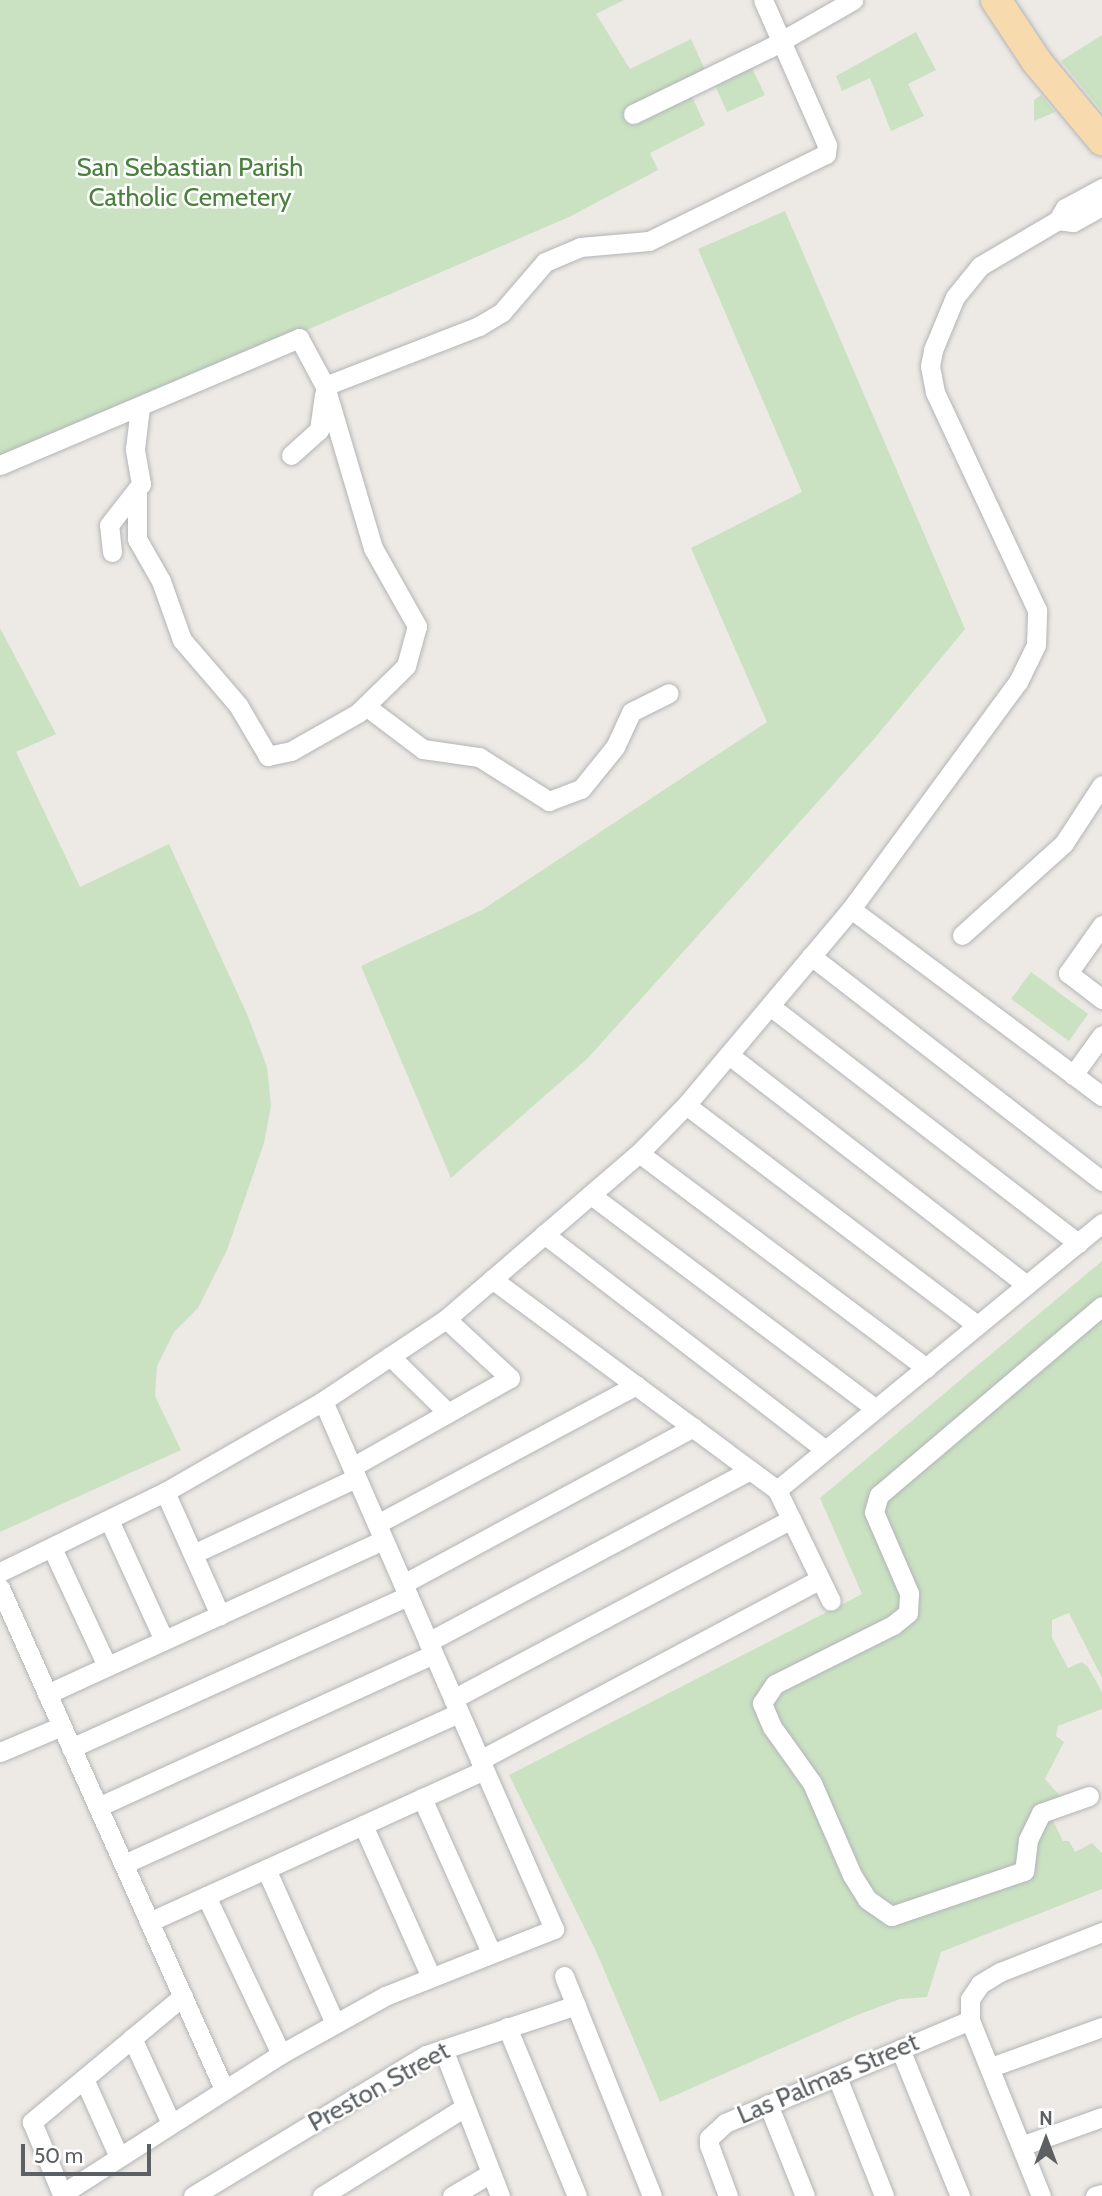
<!DOCTYPE html>
<html>
<head>
<meta charset="utf-8">
<style>
	body { margin:0 }
	#map { position:relative; width:1102px; height:2196px; overflow:hidden; background:#ede9e4; font-family:Cabin,sans-serif }
	div>[style] { position:absolute }
	.green>* { inset:0; background:#cae2c2 }
	.roads { filter:drop-shadow(0 0 2px #b1b5b7) drop-shadow(0 0 2px #b1b5b7) }
	.street>* { height:19px; margin:-9.5px; padding:0 9.5px; transform-origin:9.5px; border-radius:9.5px; background:#fff }
	.primary>* { height:30px; margin:-15px; padding:0 15px; transform-origin:15px; border-radius:15px; background:#f7daae }
	span { translate:-50% -50%; white-space:nowrap; text-align:center; line-height:1.15; -webkit-text-stroke:5px #fff; paint-order:stroke }
	.park-label { font-size:26px; color:#4a803d }
	.street-label { font-size:26px; color:#5c6063 }
	.north { position:absolute; left:1011px; top:2105px; width:70px; height:70px; -webkit-text-stroke:5px #fff; paint-order:stroke; rotate:0deg; font-size:19px; font-weight:700; line-height:28px; text-align:center; color:#5c6063 }
	.north::after { content:''; display:block; margin:auto; width:24px; height:32px; background:#5c6063; clip-path:polygon(50% 0,100% 100%,50% 72%,0 100%) }
	.scale { position:absolute; left:21px; top:2144px; width:130px; height:32px; box-sizing:border-box; border:4px solid #5c6063; border-top:0; padding-left:9px; font-size:21px; line-height:24px; white-space:nowrap; color:#5c6063; -webkit-text-stroke:5px #fff; paint-order:stroke }
</style>
</head>
<body>
<div id="map">
	<div class="green">
		<div style="clip-path:polygon(0 0,624px 0,596px 14px,630px 69px,691px 39px,706px 72px,690px 92px,705px 125px,650px 153px,658px 170px,569px 217px,0 462px)"></div>
		<div style="clip-path:polygon(916px 32px,936px 70px,908px 84px,924px 116px,891px 131px,870px 78px,842px 91px,836px 76px)"></div>
		<div style="clip-path:polygon(1102px 35px,1102px 111px,1061px 61px)"></div>
		<div style="clip-path:polygon(749px 62px,765px 95px,727px 112px,713px 81px)"></div>
		<div style="clip-path:polygon(1041px 95px,1055px 112px,1034px 121px,1034px 100px)"></div>
		<div style="clip-path:polygon(785px 211px,965px 629px,874px 739px,588px 1058px,451px 1178px,361px 966px,482px 910px,767px 722px,691px 548px,802px 492px,698px 249px)"></div>
		<div style="clip-path:polygon(0 628px,56px 734px,16px 752px,80px 887px,169px 844px,247px 1014px,267px 1067px,271px 1106px,264px 1143px,227px 1250px,198px 1308px,174px 1332px,157px 1366px,155px 1396px,181px 1450px,0 1532px)"></div>
		<div style="clip-path:polygon(1031px 972px,1088px 1014px,1069px 1041px,1011px 999px)"></div>
		<div style="clip-path:polygon(1102px 1261px,1102px 1678px,1069px 1613px,1052px 1620px,1052px 1638px,1068px 1668px,1082px 1662px,1088px 1667px,1102px 1692px,1102px 1709px,1058px 1726px,1056px 1736px,1064px 1742px,1045px 1779px,1060px 1796px,1053px 1821px,1063px 1841px,1069px 1841px,1075px 1852px,1092px 1843px,1102px 1853px,1102px 1889px,941px 1952px,927px 1997px,900px 1999px,857px 2015px,660px 2102px,596px 1951px,509px 1775px,862px 1594px,820px 1498px)"></div>
	</div>
	<div class="roads">
		<div class="street">
			<div style="left:633px;top:114px;width:151px;rotate:-25.9deg"></div>
			<div style="left:769px;top:48px;width:97px;rotate:-29.7deg"></div>
			<div style="left:1058px;top:220px;width:14px;rotate:-60deg"></div>
			<div style="left:1065px;top:208px;width:42px;rotate:-28.4deg"></div>
			<div style="left:325px;top:386px;width:165px;rotate:-21.3deg"></div>
			<div style="left:479px;top:326px;width:27px;rotate:-31deg"></div>
			<div style="left:502px;top:312px;width:66px;rotate:-49.3deg"></div>
			<div style="left:545px;top:262px;width:38px;rotate:-23deg"></div>
			<div style="left:580px;top:247px;width:69px;rotate:-5deg"></div>
			<div style="left:649px;top:241px;width:197px;rotate:-26.2deg"></div>
			<div style="left:826px;top:154px;width:9px;rotate:-84deg"></div>
			<div style="left:827px;top:145px;width:158px;rotate:-113.8deg"></div>
			<div style="left:291px;top:455px;width:38px;rotate:-42deg"></div>
			<div style="left:319px;top:430px;width:36px;rotate:-82deg"></div>
			<div style="left:0;top:465px;width:325px;rotate:-23deg"></div>
			<div style="left:299px;top:338px;width:55px;rotate:61.6deg"></div>
			<div style="left:325px;top:386px;width:169px;rotate:73.5deg"></div>
			<div style="left:373px;top:548px;width:90px;rotate:60.6deg"></div>
			<div style="left:417px;top:626px;width:41px;rotate:105.4deg"></div>
			<div style="left:406px;top:666px;width:67px;rotate:135.6deg"></div>
			<div style="left:358px;top:713px;width:77px;rotate:150.4deg"></div>
			<div style="left:291px;top:751px;width:24px;rotate:168deg"></div>
			<div style="left:268px;top:756px;width:59px;rotate:-120.5deg"></div>
			<div style="left:238px;top:705px;width:86px;rotate:-130.7deg"></div>
			<div style="left:182px;top:640px;width:63px;rotate:-109.6deg"></div>
			<div style="left:161px;top:581px;width:48px;rotate:-119.7deg"></div>
			<div style="left:137px;top:539px;width:46px;rotate:-90deg"></div>
			<div style="left:112px;top:552px;width:27px;rotate:-96deg"></div>
			<div style="left:109px;top:525px;width:52px;rotate:-52deg"></div>
			<div style="left:141px;top:484px;width:36px;rotate:-100deg"></div>
			<div style="left:135px;top:449px;width:42px;rotate:-83.2deg"></div>
			<div style="left:367px;top:707px;width:70px;rotate:36.9deg"></div>
			<div style="left:423px;top:749px;width:57px;rotate:8.1deg"></div>
			<div style="left:479px;top:757px;width:83px;rotate:32.2deg"></div>
			<div style="left:549px;top:801px;width:34px;rotate:-21deg"></div>
			<div style="left:581px;top:789px;width:54px;rotate:-51deg"></div>
			<div style="left:615px;top:747px;width:38px;rotate:-65deg"></div>
			<div style="left:631px;top:712px;width:42px;rotate:-26.6deg"></div>
			<div style="left:851px;top:909px;width:313px;rotate:36.7deg"></div>
			<div style="left:1102px;top:925px;width:59px;rotate:125.3deg"></div>
			<div style="left:1068px;top:973px;width:43px;rotate:37.4deg"></div>
			<div style="left:962px;top:935px;width:137px;rotate:-42deg"></div>
			<div style="left:1064px;top:843px;width:69px;rotate:-56.8deg"></div>
			<div style="left:811px;top:956px;width:368px;rotate:37.7deg"></div>
			<div style="left:770px;top:1006px;width:389px;rotate:37.6deg"></div>
			<div style="left:729px;top:1055px;width:376px;rotate:37.7deg"></div>
			<div style="left:1073px;top:1075px;width:49px;rotate:-54.1deg"></div>
			<div style="left:686px;top:1105px;width:365px;rotate:37.1deg"></div>
			<div style="left:639px;top:1153px;width:359px;rotate:36.8deg"></div>
			<div style="left:591px;top:1195px;width:356px;rotate:36.9deg"></div>
			<div style="left:544px;top:1234px;width:354px;rotate:37.5deg"></div>
			<div style="left:492px;top:1279px;width:355px;rotate:36.5deg"></div>
			<div style="left:777px;top:1490px;width:123px;rotate:64.1deg"></div>
			<div style="left:390px;top:1356px;width:81px;rotate:44.5deg"></div>
			<div style="left:352px;top:1467px;width:181px;rotate:-29.4deg"></div>
			<div style="left:510px;top:1378px;width:87px;rotate:-137.3deg"></div>
			<div style="left:777px;top:1490px;width:421px;rotate:-39.4deg"></div>
			<div style="left:165px;top:1492px;width:135px;rotate:65.9deg"></div>
			<div style="left:109px;top:1520px;width:132px;rotate:65.4deg"></div>
			<div style="left:377px;top:1524px;width:294px;rotate:-28.2deg"></div>
			<div style="left:52px;top:1548px;width:130px;rotate:65deg"></div>
			<div style="left:193px;top:1554px;width:180px;rotate:-25deg"></div>
			<div style="left:0;top:1572px;width:183px;rotate:-25.9deg"></div>
			<div style="left:165px;top:1492px;width:182px;rotate:-29.9deg"></div>
			<div style="left:323px;top:1401px;width:148px;rotate:-33.7deg"></div>
			<div style="left:446px;top:1319px;width:255px;rotate:-40.7deg"></div>
			<div style="left:639px;top:1153px;width:67px;rotate:-45.6deg"></div>
			<div style="left:686px;top:1105px;width:256px;rotate:-49.9deg"></div>
			<div style="left:851px;top:909px;width:282px;rotate:-53.7deg"></div>
			<div style="left:1018px;top:682px;width:41px;rotate:-64.1deg"></div>
			<div style="left:1036px;top:645px;width:35px;rotate:-88deg"></div>
			<div style="left:1037px;top:610px;width:241px;rotate:-115.1deg"></div>
			<div style="left:935px;top:392px;width:26px;rotate:-101deg"></div>
			<div style="left:930px;top:366px;width:16px;rotate:-79deg"></div>
			<div style="left:933px;top:350px;width:57px;rotate:-67.5deg"></div>
			<div style="left:955px;top:297px;width:40px;rotate:-51deg"></div>
			<div style="left:980px;top:266px;width:91px;rotate:-30.5deg"></div>
			<div style="left:1058px;top:220px;width:15px;rotate:8deg"></div>
			<div style="left:1073px;top:222px;width:33px;rotate:-29deg"></div>
			<div style="left:403px;top:1584px;width:330px;rotate:-28.4deg"></div>
			<div style="left:0;top:1588px;width:549px;rotate:65.91deg"></div>
			<div style="left:428px;top:1642px;width:365px;rotate:-28.1deg"></div>
			<div style="left:47px;top:1694px;width:370px;rotate:-24.6deg"></div>
			<div style="left:453px;top:1699px;width:383px;rotate:-28deg"></div>
			<div style="left:71px;top:1748px;width:370px;rotate:-24.3deg"></div>
			<div style="left:0;top:1752px;width:67px;rotate:-22.8deg"></div>
			<div style="left:480px;top:1760px;width:385px;rotate:-28deg"></div>
			<div style="left:1089px;top:1796px;width:51px;rotate:160.5deg"></div>
			<div style="left:1041px;top:1813px;width:30px;rotate:116deg"></div>
			<div style="left:1028px;top:1840px;width:31px;rotate:97deg"></div>
			<div style="left:1024px;top:1871px;width:140px;rotate:161.3deg"></div>
			<div style="left:891px;top:1916px;width:29px;rotate:-145deg"></div>
			<div style="left:867px;top:1899px;width:28px;rotate:-122deg"></div>
			<div style="left:852px;top:1875px;width:100px;rotate:-113.5deg"></div>
			<div style="left:812px;top:1783px;width:69px;rotate:-125.5deg"></div>
			<div style="left:772px;top:1727px;width:26px;rotate:-113deg"></div>
			<div style="left:762px;top:1703px;width:23px;rotate:-56deg"></div>
			<div style="left:775px;top:1684px;width:132px;rotate:-26.6deg"></div>
			<div style="left:893px;top:1625px;width:19px;rotate:-39deg"></div>
			<div style="left:908px;top:1613px;width:20px;rotate:-87deg"></div>
			<div style="left:909px;top:1593px;width:88px;rotate:-113.4deg"></div>
			<div style="left:874px;top:1512px;width:18px;rotate:-74deg"></div>
			<div style="left:879px;top:1495px;width:292px;rotate:-40.3deg"></div>
			<div style="left:422px;top:1798px;width:169px;rotate:65.9deg"></div>
			<div style="left:98px;top:1807px;width:368px;rotate:-24.5deg"></div>
			<div style="left:363px;top:1825px;width:164px;rotate:65.9deg"></div>
			<div style="left:124px;top:1864px;width:367px;rotate:-24.3deg"></div>
			<div style="left:266px;top:1869px;width:169px;rotate:65.9deg"></div>
			<div style="left:206px;top:1896px;width:175px;rotate:64.6deg"></div>
			<div style="left:149px;top:1922px;width:368px;rotate:-24.4deg"></div>
			<div style="left:564px;top:1976px;width:237px;rotate:68.2deg"></div>
			<div style="left:183px;top:1996px;width:197px;rotate:140.2deg"></div>
			<div style="left:32px;top:2122px;width:78px;rotate:67.4deg"></div>
			<div style="left:62px;top:2194px;width:260px;rotate:-32.6deg"></div>
			<div style="left:281px;top:2054px;width:119px;rotate:-29.1deg"></div>
			<div style="left:385px;top:1996px;width:182px;rotate:-21.6deg"></div>
			<div style="left:554px;top:1929px;width:576px;rotate:-113.63deg"></div>
			<div style="left:507px;top:2027px;width:183px;rotate:67.5deg"></div>
			<div style="left:132px;top:2038px;width:94px;rotate:65.4deg"></div>
			<div style="left:443px;top:2049px;width:158px;rotate:68.8deg"></div>
			<div style="left:900px;top:2049px;width:159px;rotate:67.8deg"></div>
			<div style="left:991px;top:2067px;width:118px;rotate:-19.8deg"></div>
			<div style="left:837px;top:2077px;width:128px;rotate:68.4deg"></div>
			<div style="left:84px;top:2079px;width:85px;rotate:65.8deg"></div>
			<div style="left:768px;top:2104px;width:99px;rotate:68.1deg"></div>
			<div style="left:1021px;top:2146px;width:86px;rotate:-19.7deg"></div>
			<div style="left:193px;top:2196px;width:272px;rotate:-31.2deg"></div>
			<div style="left:426px;top:2055px;width:158px;rotate:-18.4deg"></div>
			<div style="left:322px;top:2196px;width:168px;rotate:-31.9deg"></div>
			<div style="left:452px;top:2196px;width:45px;rotate:-30.5deg"></div>
			<div style="left:728px;top:2196px;width:54px;rotate:-110.4deg"></div>
			<div style="left:709px;top:2145px;width:7px;rotate:-90deg"></div>
			<div style="left:709px;top:2138px;width:22px;rotate:-43deg"></div>
			<div style="left:725px;top:2123px;width:266px;rotate:-22.8deg"></div>
			<div style="left:1041px;top:2196px;width:190px;rotate:-112deg"></div>
			<div style="left:970px;top:2020px;width:21px;rotate:-90deg"></div>
			<div style="left:970px;top:1999px;width:18px;rotate:-56deg"></div>
			<div style="left:980px;top:1984px;width:23px;rotate:-31deg"></div>
			<div style="left:1000px;top:1972px;width:110px;rotate:-21.4deg"></div>
			<div style="left:1095px;top:2196px;width:7px;rotate:-16deg"></div>
		</div>
		<div class="primary">
			<div style="left:996px;top:0;width:74px;rotate:56.5deg"></div>
			<div style="left:1037px;top:62px;width:102px;rotate:50.2deg"></div>
		</div>
	</div>
	<div class="park-label">
		<span style="left:190px;top:183px">San Sebastian Parish<br>Catholic Cemetery</span>
	</div>
	<div class="street-label">
		<span style="left:828px;top:2079px;rotate:-23deg">Las Palmas Street</span>
		<span style="left:379px;top:2087px;rotate:-29deg">Preston Street</span>
	</div>
	<div class="north">N</div>
	<div class="scale">50 m</div>
</div>
</body>
</html>
